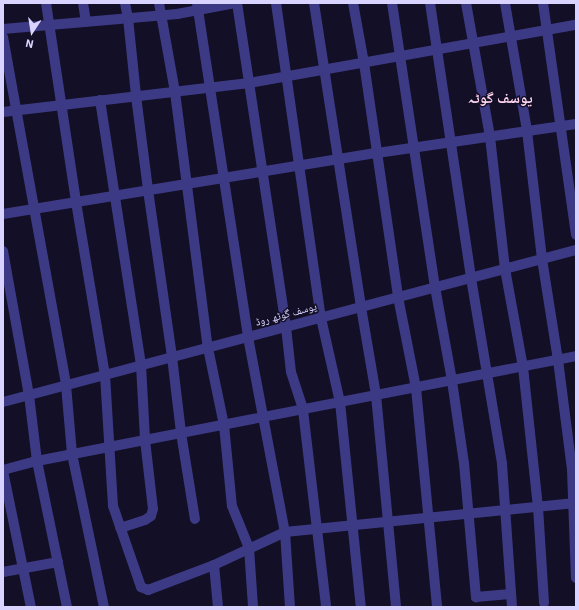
<!DOCTYPE html>
<html>
<head>
<meta charset="utf-8">
<style>
	body { margin:0 }
	#map { position:relative; width:579px; height:610px; overflow:hidden; background:#130f26; font-family:"IBM Plex Sans","Noto Naskh Arabic",sans-serif }
	div>[style] { position:absolute }
	.minor>* { height:10px; margin:-5px; padding:0 5px; transform-origin:5px; border-radius:5px; background:#3d3a85 }
	.tertiary>* { height:10px; margin:-5px; padding:0 5px; transform-origin:5px; border-radius:5px; background:#3d3a85 }
	span { translate:-50% -50%; white-space:nowrap; text-align:center; line-height:1.15; -webkit-text-stroke:3px #130f26; paint-order:stroke }
	.street-label { font-size:11px; color:#d9d4ff }
	.district-label { font-size:15px; color:#ffd6f0; font-weight:700 }
	.frame { position:absolute; inset:0; border:4px solid #d9d4ff; pointer-events:none }
	.north { position:absolute; left:12px; top:12px; width:40px; height:40px; -webkit-text-stroke:3px #130f26; paint-order:stroke; rotate:192deg; font-size:11px; font-weight:700; line-height:16px; text-align:center; color:#d9d4ff }
	.north::after { content:''; display:block; margin:auto; width:14px; height:18px; background:#d9d4ff; clip-path:polygon(50% 0,100% 100%,50% 72%,0 100%) }
</style>
</head>
<body>
<div id="map">
	<div class="minor">
		<div style="left:46px;top:3px;width:201px;rotate:81.4deg"></div>
		<div style="left:76px;top:202px;width:175px;rotate:80.5deg"></div>
		<div style="left:105px;top:375px;width:131px;rotate:86.5deg"></div>
		<div style="left:113px;top:506px;width:86px;rotate:70.9deg"></div>
		<div style="left:141px;top:587px;width:8px;rotate:23deg"></div>
		<div style="left:148px;top:590px;width:71px;rotate:-20.7deg"></div>
		<div style="left:214px;top:565px;width:78px;rotate:-24.9deg"></div>
		<div style="left:285px;top:532px;width:289px;rotate:-5.7deg"></div>
		<div style="left:83px;top:3px;width:19px;rotate:81deg"></div>
		<div style="left:125px;top:3px;width:15px;rotate:79deg"></div>
		<div style="left:128px;top:18px;width:78px;rotate:84.1deg"></div>
		<div style="left:136px;top:96px;width:95px;rotate:82.7deg"></div>
		<div style="left:148px;top:190px;width:169px;rotate:81.8deg"></div>
		<div style="left:172px;top:357px;width:77px;rotate:83.2deg"></div>
		<div style="left:181px;top:433px;width:87px;rotate:80.8deg"></div>
		<div style="left:159px;top:3px;width:90px;rotate:79.8deg"></div>
		<div style="left:175px;top:92px;width:258px;rotate:82.7deg"></div>
		<div style="left:208px;top:348px;width:79px;rotate:78.3deg"></div>
		<div style="left:224px;top:425px;width:81px;rotate:84.4deg"></div>
		<div style="left:232px;top:506px;width:45px;rotate:68deg"></div>
		<div style="left:249px;top:548px;width:59px;rotate:86.1deg"></div>
		<div style="left:197px;top:3px;width:338px;rotate:81.3deg"></div>
		<div style="left:248px;top:337px;width:198px;rotate:79.3deg"></div>
		<div style="left:285px;top:532px;width:75px;rotate:86.2deg"></div>
		<div style="left:237px;top:3px;width:328px;rotate:81.4deg"></div>
		<div style="left:286px;top:327px;width:45px;rotate:83.7deg"></div>
		<div style="left:291px;top:372px;width:40px;rotate:72deg"></div>
		<div style="left:303px;top:410px;width:198px;rotate:83.3deg"></div>
		<div style="left:276px;top:3px;width:318px;rotate:81.9deg"></div>
		<div style="left:321px;top:318px;width:86px;rotate:77.3deg"></div>
		<div style="left:340px;top:402px;width:206px;rotate:84.2deg"></div>
		<div style="left:314px;top:3px;width:308px;rotate:81.2deg"></div>
		<div style="left:361px;top:307px;width:89px;rotate:80.3deg"></div>
		<div style="left:376px;top:395px;width:213px;rotate:84.6deg"></div>
		<div style="left:353px;top:3px;width:61px;rotate:79.6deg"></div>
		<div style="left:364px;top:63px;width:236px;rotate:81.7deg"></div>
		<div style="left:398px;top:297px;width:93px;rotate:78.8deg"></div>
		<div style="left:416px;top:388px;width:220px;rotate:84.5deg"></div>
		<div style="left:392px;top:3px;width:287px;rotate:81.4deg"></div>
		<div style="left:435px;top:287px;width:96px;rotate:79.7deg"></div>
		<div style="left:452px;top:381px;width:83px;rotate:81.7deg"></div>
		<div style="left:464px;top:463px;width:135px;rotate:84.9deg"></div>
		<div style="left:476px;top:597px;width:35px;rotate:-5deg"></div>
		<div style="left:430px;top:3px;width:278px;rotate:81.5deg"></div>
		<div style="left:471px;top:278px;width:189px;rotate:80.5deg"></div>
		<div style="left:502px;top:464px;width:143px;rotate:86deg"></div>
		<div style="left:466px;top:3px;width:136px;rotate:79.8deg"></div>
		<div style="left:490px;top:137px;width:133px;rotate:83.5deg"></div>
		<div style="left:505px;top:269px;width:100px;rotate:79.6deg"></div>
		<div style="left:523px;top:367px;width:141px;rotate:83.9deg"></div>
		<div style="left:538px;top:507px;width:96px;rotate:86.4deg"></div>
		<div style="left:505px;top:3px;width:130px;rotate:80.2deg"></div>
		<div style="left:527px;top:131px;width:129px;rotate:83.3deg"></div>
		<div style="left:542px;top:259px;width:102px;rotate:81deg"></div>
		<div style="left:558px;top:360px;width:111px;rotate:82.7deg"></div>
		<div style="left:572px;top:470px;width:108px;rotate:87.9deg"></div>
		<div style="left:543px;top:3px;width:234px;rotate:81.9deg"></div>
		<div style="left:3px;top:29px;width:175px;rotate:-4.9deg"></div>
		<div style="left:177px;top:14px;width:59px;rotate:-10.7deg"></div>
		<div style="left:3px;top:37px;width:354px;rotate:79.7deg"></div>
		<div style="left:66px;top:385px;width:69px;rotate:85deg"></div>
		<div style="left:72px;top:454px;width:156px;rotate:78.2deg"></div>
		<div style="left:100px;top:100px;width:268px;rotate:81.2deg"></div>
		<div style="left:141px;top:365px;width:75px;rotate:86.9deg"></div>
		<div style="left:145px;top:440px;width:69px;rotate:83.4deg"></div>
		<div style="left:153px;top:509px;width:7px;rotate:106deg"></div>
		<div style="left:151px;top:516px;width:7px;rotate:146deg"></div>
		<div style="left:145px;top:520px;width:26px;rotate:162deg"></div>
		<div style="left:3px;top:112px;width:248px;rotate:-6.7deg"></div>
		<div style="left:249px;top:83px;width:332px;rotate:-10.1deg"></div>
		<div style="left:3px;top:214px;width:379px;rotate:-9.3deg"></div>
		<div style="left:377px;top:153px;width:201px;rotate:-8.3deg"></div>
		<div style="left:3px;top:251px;width:146px;rotate:79.8deg"></div>
		<div style="left:29px;top:395px;width:66px;rotate:83.1deg"></div>
		<div style="left:37px;top:461px;width:149px;rotate:78.4deg"></div>
		<div style="left:3px;top:470px;width:35px;rotate:-15deg"></div>
		<div style="left:37px;top:461px;width:549px;rotate:-11.02deg"></div>
		<div style="left:3px;top:471px;width:139px;rotate:78.4deg"></div>
		<div style="left:214px;top:565px;width:42px;rotate:84.6deg"></div>
		<div style="left:3px;top:572px;width:56px;rotate:-10.3deg"></div>
	</div>
	<div class="tertiary">
		<div style="left:3px;top:402px;width:593px;rotate:-14.86deg"></div>
	</div>
	<div class="street-label">
		<span style="left:286px;top:314px;rotate:-15deg">یوسف گوٹھ روڈ</span>
	</div>
	<div class="district-label">
		<span style="left:500px;top:98px">یوسف گوٹہ</span>
	</div>
	<div class="frame"></div>
	<div class="north">N</div>
</div>
</body>
</html>
